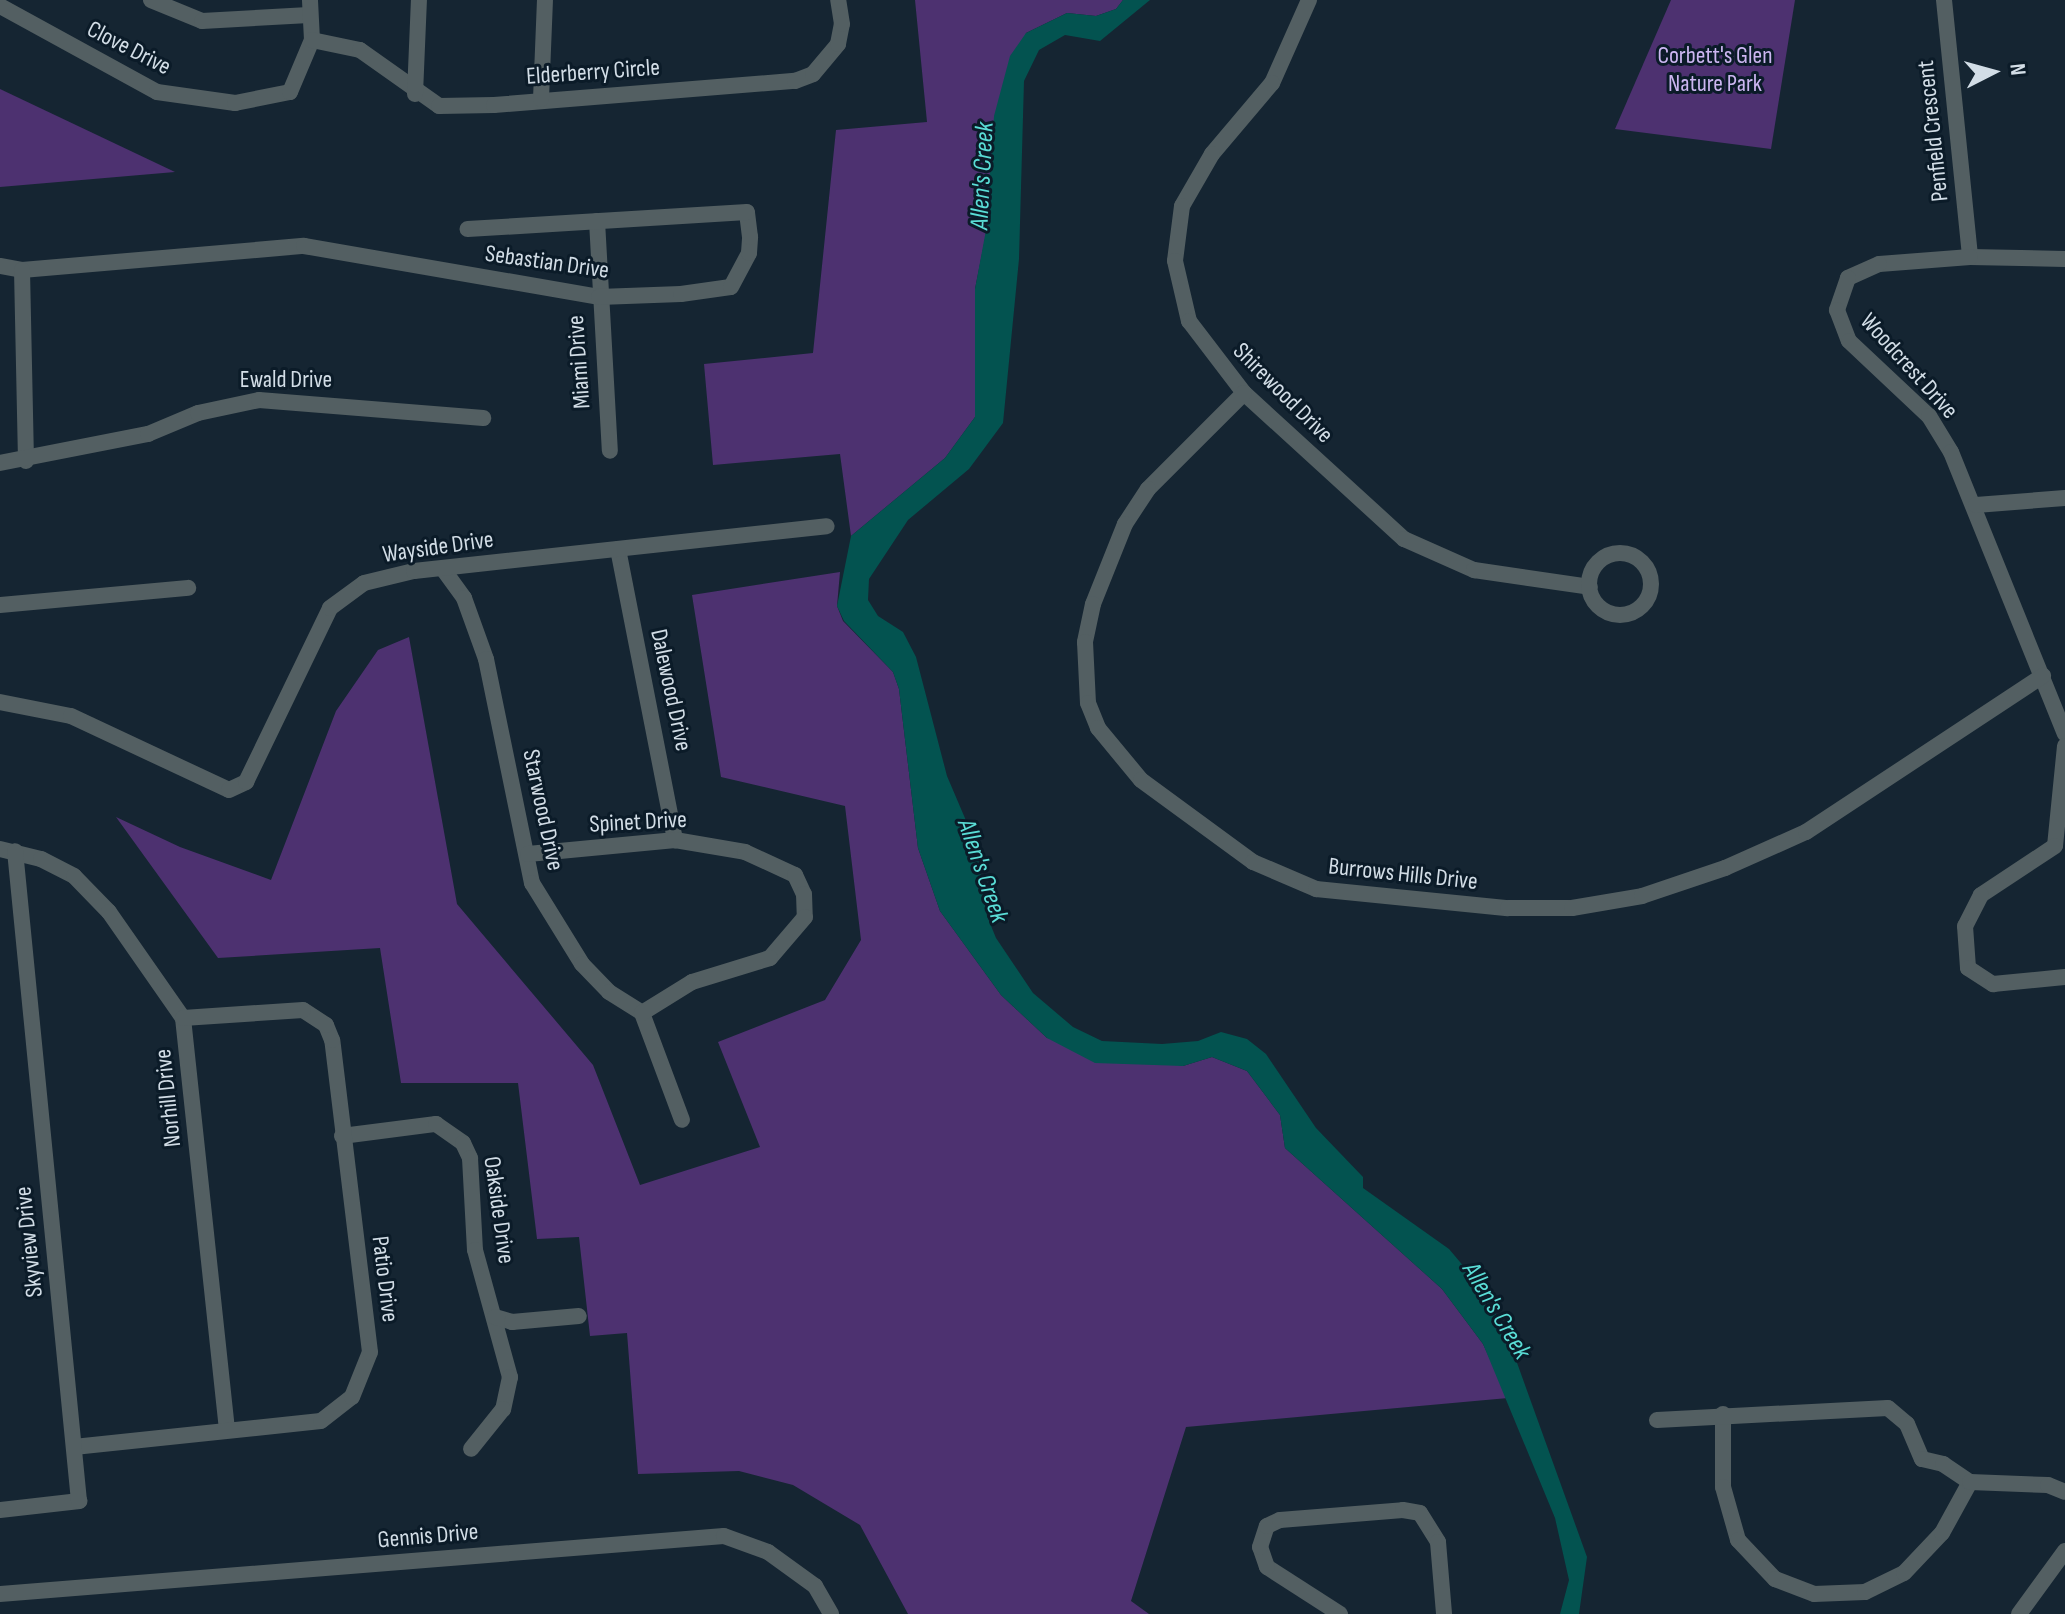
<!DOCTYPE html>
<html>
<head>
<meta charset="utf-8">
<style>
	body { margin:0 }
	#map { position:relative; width:2065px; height:1614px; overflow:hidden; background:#152532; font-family:"Sofia Sans Condensed",sans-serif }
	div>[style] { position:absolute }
	.green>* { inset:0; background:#4d3170 }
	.water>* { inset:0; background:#035350 }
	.minor>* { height:16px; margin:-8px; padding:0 8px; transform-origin:8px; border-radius:8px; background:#535f62 }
	.minor>.ring { margin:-8px; padding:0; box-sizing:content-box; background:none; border:16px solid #535f62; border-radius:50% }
	span { translate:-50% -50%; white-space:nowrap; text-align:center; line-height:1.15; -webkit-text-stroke:6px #0b1b28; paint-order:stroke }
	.street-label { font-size:24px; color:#d2dde6 }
	.park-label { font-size:24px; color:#ccb6f1 }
	.water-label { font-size:26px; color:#5addd6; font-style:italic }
	.north { position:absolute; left:1953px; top:32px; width:80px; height:80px; -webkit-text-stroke:6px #0b1b28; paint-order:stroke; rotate:84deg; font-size:22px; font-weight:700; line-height:32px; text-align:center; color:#d2dde6 }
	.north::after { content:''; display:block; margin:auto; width:28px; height:36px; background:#d2dde6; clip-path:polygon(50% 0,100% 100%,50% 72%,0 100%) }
</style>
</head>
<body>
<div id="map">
	<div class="green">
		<div style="clip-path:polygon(915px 0,1123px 0,1116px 9px,1096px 16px,1067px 13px,1026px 33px,975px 289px,975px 417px,945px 458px,851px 536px,840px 454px,713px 465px,704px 364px,813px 353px,836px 130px,927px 122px)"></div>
		<div style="clip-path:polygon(1671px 0,1795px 0,1771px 149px,1615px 129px)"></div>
		<div style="clip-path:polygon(0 89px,175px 172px,0 187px)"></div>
		<div style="clip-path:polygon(840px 572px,837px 606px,843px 621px,893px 672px,899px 689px,918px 848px,940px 911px,1001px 995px,1047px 1038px,1183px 1066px,1212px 1057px,1247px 1071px,1280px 1115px,1285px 1148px,1442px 1289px,1483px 1344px,1508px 1398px,1186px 1427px,1131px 1601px,1149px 1614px,908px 1614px,860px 1525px,793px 1485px,739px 1471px,638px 1474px,627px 1333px,590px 1336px,579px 1237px,537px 1239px,518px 1083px,401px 1083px,380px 948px,218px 958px,116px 817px,180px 847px,271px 880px,336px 711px,378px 650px,409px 637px,457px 904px,593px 1065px,640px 1185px,760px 1147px,718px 1042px,825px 1000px,861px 940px,845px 806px,721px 777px,692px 595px)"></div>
	</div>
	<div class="water">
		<div style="clip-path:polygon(1123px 0,1150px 0,1100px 41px,1065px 35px,1039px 50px,1024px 81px,1019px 259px,1003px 423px,969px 469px,908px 520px,869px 579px,868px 600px,878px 616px,903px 632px,916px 657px,947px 776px,976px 844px,987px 916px,996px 938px,1033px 993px,1073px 1027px,1102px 1041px,1162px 1044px,1198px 1041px,1221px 1032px,1247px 1039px,1266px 1054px,1316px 1128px,1363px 1177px,1363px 1188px,1449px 1249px,1482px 1288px,1507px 1335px,1587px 1557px,1579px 1614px,1560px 1614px,1569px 1580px,1555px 1518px,1483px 1344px,1442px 1289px,1285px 1148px,1280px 1115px,1247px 1071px,1212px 1057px,1183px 1066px,1095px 1063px,1047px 1038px,1001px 995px,940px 911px,918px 848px,899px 689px,893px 672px,844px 621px,837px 606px,851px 536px,945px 458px,975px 417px,975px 289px,986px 230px,994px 116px,1010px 56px,1026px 33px,1067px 13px,1096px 16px,1116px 9px)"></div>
	</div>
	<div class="minor">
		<div style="left:151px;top:0;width:55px;rotate:22.4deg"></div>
		<div style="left:202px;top:21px;width:107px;rotate:-3.2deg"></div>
		<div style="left:1309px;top:0;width:91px;rotate:114deg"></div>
		<div style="left:1272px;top:83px;width:93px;rotate:130.2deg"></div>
		<div style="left:1212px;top:154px;width:60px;rotate:120deg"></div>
		<div style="left:1182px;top:206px;width:55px;rotate:97.3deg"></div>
		<div style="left:1175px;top:261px;width:62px;rotate:76.9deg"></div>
		<div style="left:1189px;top:321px;width:91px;rotate:52.6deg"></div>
		<div style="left:1244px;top:393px;width:217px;rotate:42.4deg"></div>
		<div style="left:1404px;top:539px;width:77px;rotate:23.9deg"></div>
		<div style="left:1474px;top:570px;width:117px;rotate:8.3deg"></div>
		<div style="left:1944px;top:0;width:258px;rotate:84.2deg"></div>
		<div style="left:0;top:6px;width:179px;rotate:28.7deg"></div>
		<div style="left:157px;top:92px;width:79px;rotate:8deg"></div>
		<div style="left:235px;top:103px;width:56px;rotate:-11.3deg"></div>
		<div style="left:290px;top:92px;width:56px;rotate:-67.1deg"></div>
		<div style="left:312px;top:40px;width:40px;rotate:-92.9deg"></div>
		<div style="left:312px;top:40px;width:49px;rotate:11.8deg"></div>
		<div style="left:360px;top:50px;width:97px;rotate:35.3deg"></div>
		<div style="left:439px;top:106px;width:55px;rotate:-1deg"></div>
		<div style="left:494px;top:105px;width:302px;rotate:-4.6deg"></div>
		<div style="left:795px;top:81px;width:19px;rotate:-21deg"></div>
		<div style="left:813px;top:74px;width:39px;rotate:-50deg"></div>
		<div style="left:838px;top:44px;width:20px;rotate:-79deg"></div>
		<div style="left:842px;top:24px;width:24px;rotate:-99deg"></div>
		<div style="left:415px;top:94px;width:94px;rotate:-87.6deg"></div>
		<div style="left:541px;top:99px;width:99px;rotate:-87.7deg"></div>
		<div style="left:597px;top:221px;width:230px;rotate:86.8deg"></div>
		<div style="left:2065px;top:259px;width:95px;rotate:-178.8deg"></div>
		<div style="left:1970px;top:257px;width:91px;rotate:175.6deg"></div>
		<div style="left:1879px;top:264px;width:34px;rotate:156deg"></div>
		<div style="left:1848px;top:278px;width:34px;rotate:109deg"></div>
		<div style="left:1837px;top:310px;width:33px;rotate:69deg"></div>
		<div style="left:1849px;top:341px;width:110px;rotate:43.2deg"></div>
		<div style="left:1929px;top:416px;width:42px;rotate:58.6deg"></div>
		<div style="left:1951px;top:452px;width:304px;rotate:68deg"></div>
		<div style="left:0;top:266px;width:22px;rotate:10deg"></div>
		<div style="left:22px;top:270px;width:283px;rotate:-4.9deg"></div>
		<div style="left:304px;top:246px;width:299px;rotate:9.8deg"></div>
		<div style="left:599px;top:297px;width:82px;rotate:-2.1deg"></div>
		<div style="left:681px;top:294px;width:50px;rotate:-8deg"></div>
		<div style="left:731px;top:287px;width:38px;rotate:-62deg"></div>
		<div style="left:749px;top:253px;width:16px;rotate:-86deg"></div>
		<div style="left:750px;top:237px;width:25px;rotate:-97deg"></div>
		<div style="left:747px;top:212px;width:280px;rotate:176.5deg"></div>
		<div style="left:22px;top:270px;width:191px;rotate:88.8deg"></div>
		<div style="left:1244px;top:393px;width:136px;rotate:135deg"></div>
		<div style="left:1148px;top:489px;width:42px;rotate:123.3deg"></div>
		<div style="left:1125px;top:524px;width:86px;rotate:111.8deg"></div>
		<div style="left:1093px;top:604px;width:39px;rotate:102deg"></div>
		<div style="left:1085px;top:642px;width:61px;rotate:87.2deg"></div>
		<div style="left:1088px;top:703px;width:27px;rotate:68deg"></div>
		<div style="left:1098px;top:728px;width:67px;rotate:50.4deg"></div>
		<div style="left:1141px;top:780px;width:139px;rotate:36.2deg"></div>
		<div style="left:1253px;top:862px;width:69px;rotate:23.2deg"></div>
		<div style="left:1316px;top:889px;width:193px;rotate:5.7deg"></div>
		<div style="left:1508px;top:908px;width:64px"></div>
		<div style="left:1572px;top:908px;width:71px;rotate:-9.7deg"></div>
		<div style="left:1642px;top:896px;width:88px;rotate:-18.6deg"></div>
		<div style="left:1725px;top:868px;width:89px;rotate:-24deg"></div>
		<div style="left:1806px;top:832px;width:284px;rotate:-33.4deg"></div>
		<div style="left:0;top:463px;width:151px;rotate:-11.1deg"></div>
		<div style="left:148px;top:434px;width:54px;rotate:-22.8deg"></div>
		<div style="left:198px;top:413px;width:62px;rotate:-12deg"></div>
		<div style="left:259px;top:400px;width:225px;rotate:4.6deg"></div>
		<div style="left:1976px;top:505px;width:89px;rotate:-4.5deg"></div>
		<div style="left:618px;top:549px;width:297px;rotate:78.9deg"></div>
		<div class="ring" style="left:1589px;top:553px;width:46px;height:46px"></div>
		<div style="left:443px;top:569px;width:36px;rotate:54deg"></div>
		<div style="left:464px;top:598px;width:65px;rotate:70.2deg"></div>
		<div style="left:486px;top:659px;width:229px;rotate:78.4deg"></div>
		<div style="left:532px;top:883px;width:95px;rotate:58.3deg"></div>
		<div style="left:582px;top:964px;width:39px;rotate:46deg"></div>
		<div style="left:609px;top:992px;width:39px;rotate:32deg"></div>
		<div style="left:642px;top:1013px;width:114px;rotate:69.5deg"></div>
		<div style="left:0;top:605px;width:189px;rotate:-5.2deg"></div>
		<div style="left:0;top:702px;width:72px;rotate:11.2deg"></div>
		<div style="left:71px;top:716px;width:174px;rotate:25.1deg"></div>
		<div style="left:229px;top:790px;width:19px;rotate:-25deg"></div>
		<div style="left:246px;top:782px;width:193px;rotate:-64.2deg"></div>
		<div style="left:330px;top:608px;width:42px;rotate:-36.3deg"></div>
		<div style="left:364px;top:583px;width:51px;rotate:-13.5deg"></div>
		<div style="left:414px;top:571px;width:415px;rotate:-6.2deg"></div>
		<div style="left:2065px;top:746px;width:100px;rotate:95.7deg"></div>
		<div style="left:2055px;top:846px;width:89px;rotate:146.5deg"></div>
		<div style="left:1981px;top:895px;width:35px;rotate:117deg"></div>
		<div style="left:1965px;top:926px;width:42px;rotate:85.9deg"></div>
		<div style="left:1968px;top:968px;width:30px;rotate:33deg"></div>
		<div style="left:1993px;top:984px;width:72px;rotate:-5.6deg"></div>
		<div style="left:0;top:849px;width:42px;rotate:13.7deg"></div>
		<div style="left:41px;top:859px;width:37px;rotate:27deg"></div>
		<div style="left:74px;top:876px;width:50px;rotate:45.8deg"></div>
		<div style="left:109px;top:912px;width:129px;rotate:55.1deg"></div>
		<div style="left:183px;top:1018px;width:414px;rotate:83.9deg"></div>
		<div style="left:528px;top:854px;width:148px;rotate:-5.4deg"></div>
		<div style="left:675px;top:840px;width:71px;rotate:9.7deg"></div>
		<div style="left:745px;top:852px;width:55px;rotate:24.7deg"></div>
		<div style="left:795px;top:875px;width:21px;rotate:65deg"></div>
		<div style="left:804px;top:894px;width:23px;rotate:88deg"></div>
		<div style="left:805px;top:917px;width:54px;rotate:130.5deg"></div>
		<div style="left:770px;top:958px;width:82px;rotate:162.9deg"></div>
		<div style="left:692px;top:982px;width:59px;rotate:148.2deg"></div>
		<div style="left:342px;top:1136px;width:95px;rotate:-7.3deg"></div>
		<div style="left:436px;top:1124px;width:33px;rotate:35deg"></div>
		<div style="left:463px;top:1143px;width:17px;rotate:65deg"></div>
		<div style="left:470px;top:1158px;width:92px;rotate:86.9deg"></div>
		<div style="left:475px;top:1250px;width:132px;rotate:74.6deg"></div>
		<div style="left:510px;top:1377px;width:33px;rotate:102deg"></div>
		<div style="left:503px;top:1409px;width:51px;rotate:128.7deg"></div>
		<div style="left:495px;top:1317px;width:18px;rotate:16deg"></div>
		<div style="left:512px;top:1322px;width:67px;rotate:-5.1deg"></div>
		<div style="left:1723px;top:1414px;width:73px;rotate:90deg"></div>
		<div style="left:1723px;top:1487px;width:55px;rotate:74.2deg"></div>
		<div style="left:1738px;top:1540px;width:54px;rotate:46.5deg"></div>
		<div style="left:1775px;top:1579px;width:42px;rotate:21deg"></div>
		<div style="left:1814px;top:1594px;width:51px;rotate:-2.2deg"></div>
		<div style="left:1865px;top:1592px;width:43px;rotate:-26deg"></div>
		<div style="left:1904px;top:1573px;width:55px;rotate:-46.5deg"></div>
		<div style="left:1942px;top:1533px;width:58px;rotate:-61.2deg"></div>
		<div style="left:1657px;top:1420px;width:231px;rotate:-3deg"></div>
		<div style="left:1888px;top:1408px;width:25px;rotate:40deg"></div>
		<div style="left:1907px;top:1424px;width:38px;rotate:67deg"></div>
		<div style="left:1922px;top:1459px;width:22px;rotate:13deg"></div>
		<div style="left:1943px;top:1464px;width:32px;rotate:34deg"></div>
		<div style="left:1970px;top:1482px;width:78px;rotate:2.2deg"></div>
		<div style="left:2048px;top:1485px;width:18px;rotate:22deg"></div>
		<div style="left:74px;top:1447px;width:248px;rotate:-6deg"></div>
		<div style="left:321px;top:1421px;width:39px;rotate:-38deg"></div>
		<div style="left:352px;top:1397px;width:48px;rotate:-68.2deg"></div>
		<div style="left:370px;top:1352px;width:314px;rotate:-96.9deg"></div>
		<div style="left:332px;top:1040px;width:16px;rotate:-112deg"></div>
		<div style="left:326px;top:1025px;width:27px;rotate:-147deg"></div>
		<div style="left:303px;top:1010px;width:120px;rotate:176.2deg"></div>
		<div style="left:0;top:1510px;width:80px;rotate:-6.5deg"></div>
		<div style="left:79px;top:1501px;width:653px;rotate:-95.62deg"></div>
		<div style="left:0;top:1594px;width:726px;rotate:-4.58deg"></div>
		<div style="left:724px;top:1536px;width:47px;rotate:20deg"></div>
		<div style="left:768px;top:1552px;width:58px;rotate:35.9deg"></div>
		<div style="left:815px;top:1586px;width:32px;rotate:60deg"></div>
		<div style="left:1340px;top:1614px;width:87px;rotate:-147.2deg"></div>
		<div style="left:1267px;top:1567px;width:21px;rotate:-109deg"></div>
		<div style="left:1260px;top:1547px;width:22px;rotate:-72deg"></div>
		<div style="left:1267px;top:1526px;width:14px;rotate:-25deg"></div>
		<div style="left:1280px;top:1520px;width:123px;rotate:-4.6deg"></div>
		<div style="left:1403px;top:1510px;width:17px;rotate:10deg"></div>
		<div style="left:1420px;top:1513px;width:34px;rotate:58deg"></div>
		<div style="left:1438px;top:1542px;width:72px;rotate:85.2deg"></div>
		<div style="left:2019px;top:1614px;width:78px;rotate:-53.9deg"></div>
	</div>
	<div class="street-label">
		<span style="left:129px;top:48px;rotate:27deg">Clove Drive</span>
		<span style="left:593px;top:72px;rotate:-4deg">Elderberry Circle</span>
		<span style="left:1933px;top:131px;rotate:-96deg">Penfield Crescent</span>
		<span style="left:547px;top:262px;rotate:8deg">Sebastian Drive</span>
		<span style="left:579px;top:362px;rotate:-94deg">Miami Drive</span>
		<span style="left:1909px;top:366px;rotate:48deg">Woodcrest Drive</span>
		<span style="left:286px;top:380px">Ewald Drive</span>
		<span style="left:1283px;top:393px;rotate:45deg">Shirewood Drive</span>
		<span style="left:438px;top:547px;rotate:-8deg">Wayside Drive</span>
		<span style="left:671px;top:690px;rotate:78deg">Dalewood Drive</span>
		<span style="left:543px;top:810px;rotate:78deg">Starwood Drive</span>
		<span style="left:638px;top:822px;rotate:-3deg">Spinet Drive</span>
		<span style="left:1403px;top:874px;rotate:6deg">Burrows Hills Drive</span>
		<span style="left:168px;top:1098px;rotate:-96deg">Norhill Drive</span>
		<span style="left:499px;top:1210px;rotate:82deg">Oakside Drive</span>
		<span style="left:29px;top:1242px;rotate:-96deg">Skyview Drive</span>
		<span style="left:385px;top:1279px;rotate:83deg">Patio Drive</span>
		<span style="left:428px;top:1536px;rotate:-5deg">Gennis Drive</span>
	</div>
	<div class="park-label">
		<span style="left:1715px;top:70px">Corbett's Glen<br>Nature Park</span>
	</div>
	<div class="water-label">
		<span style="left:983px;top:176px;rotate:-87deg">Allen's Creek</span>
		<span style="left:982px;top:871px;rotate:71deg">Allen's Creek</span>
		<span style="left:1496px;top:1311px;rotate:59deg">Allen's Creek</span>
	</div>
	<div class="north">N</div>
</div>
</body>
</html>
